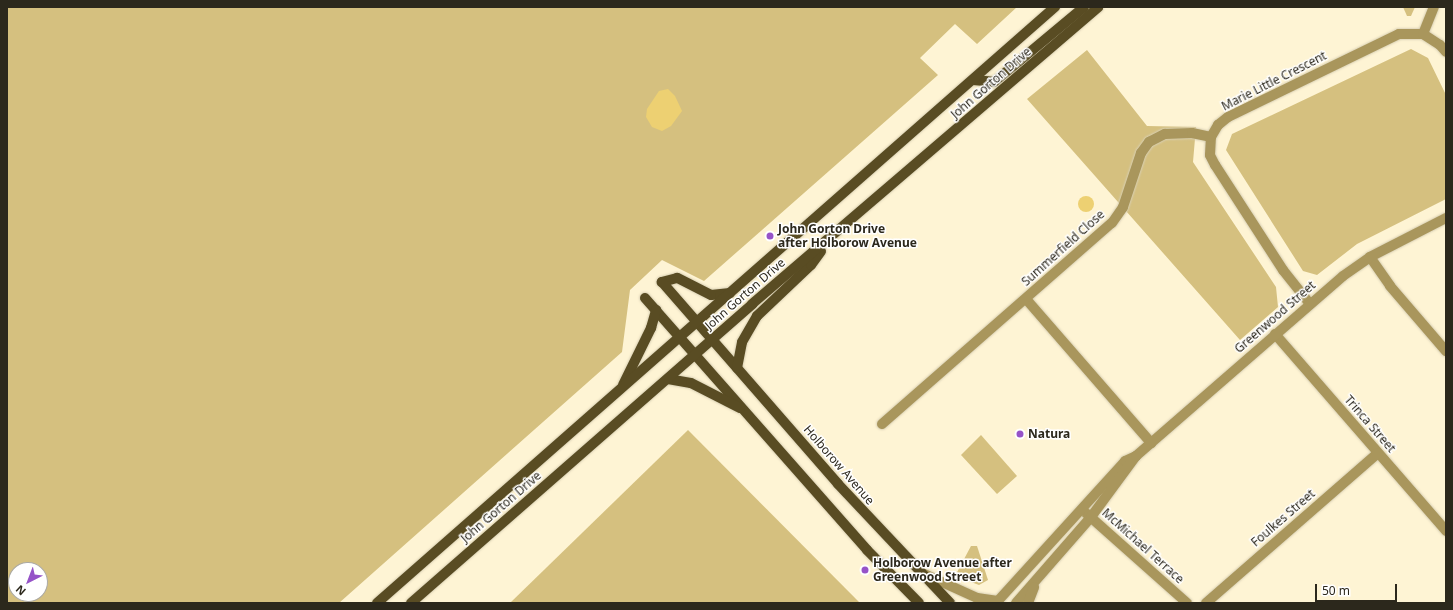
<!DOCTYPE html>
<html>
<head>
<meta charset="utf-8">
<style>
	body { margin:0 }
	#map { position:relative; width:1453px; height:610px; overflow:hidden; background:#fef4d4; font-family:"Noto Sans",sans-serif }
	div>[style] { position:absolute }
	.green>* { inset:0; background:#d5c07f }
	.water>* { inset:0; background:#edd072 }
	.round { border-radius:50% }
	.roads { filter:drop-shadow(0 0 1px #d8cfb3) drop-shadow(0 0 1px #d8cfb3) }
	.minor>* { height:10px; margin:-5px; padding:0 5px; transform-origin:5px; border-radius:5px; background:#a9965c }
	.major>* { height:10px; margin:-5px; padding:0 5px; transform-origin:5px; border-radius:5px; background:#594c23 }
	.dots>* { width:11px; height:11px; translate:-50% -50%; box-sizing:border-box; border:2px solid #fff; border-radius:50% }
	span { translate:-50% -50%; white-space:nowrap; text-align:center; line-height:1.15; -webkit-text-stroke:3px #fff; paint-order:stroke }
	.street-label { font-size:12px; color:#2c281c }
	.poi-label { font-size:12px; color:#2c281c; font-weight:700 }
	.left { translate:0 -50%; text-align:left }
	.frame { position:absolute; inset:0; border:8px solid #2c281c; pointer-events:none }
	.north { position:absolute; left:8px; top:562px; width:40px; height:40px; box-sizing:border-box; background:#fff; border:1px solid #aba9a4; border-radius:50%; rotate:222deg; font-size:11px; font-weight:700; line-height:16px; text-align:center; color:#2c281c }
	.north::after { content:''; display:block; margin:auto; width:14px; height:18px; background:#9653c8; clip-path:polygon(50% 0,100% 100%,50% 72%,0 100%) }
	.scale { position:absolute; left:1315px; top:584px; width:82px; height:18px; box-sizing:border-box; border:2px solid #2c281c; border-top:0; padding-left:5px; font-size:12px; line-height:14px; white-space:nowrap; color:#2c281c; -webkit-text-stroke:3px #fff; paint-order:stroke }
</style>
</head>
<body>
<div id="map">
	<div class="green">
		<div style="clip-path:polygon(evenodd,7px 7px,1017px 7px,977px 44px,955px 24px,920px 58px,938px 75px,704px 281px,662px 260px,630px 290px,622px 352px,339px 603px,7px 603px,7px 7px,16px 570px,40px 570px,40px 594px,16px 594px,16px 570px)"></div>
		<div style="clip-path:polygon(1403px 7px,1415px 7px,1411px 16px,1407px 16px)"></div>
		<div style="clip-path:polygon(1411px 49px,1428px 58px,1446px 95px,1446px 199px,1357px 244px,1317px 275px,1303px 271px,1226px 150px,1232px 134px)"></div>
		<div style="clip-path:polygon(1087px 50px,1147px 126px,1196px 127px,1193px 162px,1276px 287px,1278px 307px,1240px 340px,1027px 99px)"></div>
		<div style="clip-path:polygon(688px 430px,860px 603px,510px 603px)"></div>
		<div style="clip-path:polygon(981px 435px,1017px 476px,997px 494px,961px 455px)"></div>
		<div style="clip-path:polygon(971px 546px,977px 546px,988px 580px,979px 585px,955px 576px)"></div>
	</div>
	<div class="water">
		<div style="clip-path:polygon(668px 89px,675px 96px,682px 111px,671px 126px,662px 131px,652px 127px,646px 117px,647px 109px,659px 91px)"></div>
		<div class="round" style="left:1078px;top:196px;width:16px;height:16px"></div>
	</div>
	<div class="roads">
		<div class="minor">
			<div style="left:1423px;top:34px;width:29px;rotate:-68deg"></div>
			<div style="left:1370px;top:257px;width:35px;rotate:55deg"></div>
			<div style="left:1390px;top:286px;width:86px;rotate:49.3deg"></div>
			<div style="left:1026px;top:299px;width:191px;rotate:49deg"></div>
			<div style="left:1310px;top:304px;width:43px;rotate:-128.5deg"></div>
			<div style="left:1283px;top:270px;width:125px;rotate:-122.9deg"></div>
			<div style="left:1215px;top:165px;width:11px;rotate:-117deg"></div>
			<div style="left:1210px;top:155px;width:18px;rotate:-87deg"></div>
			<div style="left:1211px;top:137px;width:14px;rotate:-60deg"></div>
			<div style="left:1218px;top:125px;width:13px;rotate:-39deg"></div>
			<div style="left:1228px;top:117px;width:190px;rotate:-25.9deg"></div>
			<div style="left:1399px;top:34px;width:24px"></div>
			<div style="left:1423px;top:34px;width:20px;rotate:33deg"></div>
			<div style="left:1440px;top:45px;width:9px;rotate:49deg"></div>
			<div style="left:1275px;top:334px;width:261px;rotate:49deg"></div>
			<div style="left:882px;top:424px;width:305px;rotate:-41.2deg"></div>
			<div style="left:1112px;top:223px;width:19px;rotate:-55deg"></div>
			<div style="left:1123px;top:207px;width:57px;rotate:-71.6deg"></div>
			<div style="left:1141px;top:153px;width:14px;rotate:-54deg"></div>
			<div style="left:1149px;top:142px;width:18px;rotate:-27deg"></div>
			<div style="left:1165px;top:134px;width:27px;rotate:-2deg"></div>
			<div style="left:1192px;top:133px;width:19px;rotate:12deg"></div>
			<div style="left:1086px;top:513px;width:135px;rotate:41.7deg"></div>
			<div style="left:922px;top:573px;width:60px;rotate:24.4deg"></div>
			<div style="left:977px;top:598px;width:21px;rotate:8deg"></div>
			<div style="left:996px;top:603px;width:192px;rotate:-47.7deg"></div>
			<div style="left:1125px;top:461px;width:12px;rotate:-24deg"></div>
			<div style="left:1016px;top:603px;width:114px;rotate:-48.9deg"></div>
			<div style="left:1091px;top:517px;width:76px;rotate:-53.6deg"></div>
			<div style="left:1136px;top:456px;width:274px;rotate:-41deg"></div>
			<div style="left:1343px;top:276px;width:33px;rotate:-35deg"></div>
			<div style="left:1370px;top:257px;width:85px;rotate:-27.2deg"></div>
			<div style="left:1028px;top:603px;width:17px;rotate:-69deg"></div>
			<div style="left:1206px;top:603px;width:228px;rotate:-41.1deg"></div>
		</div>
		<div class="major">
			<div style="left:973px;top:80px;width:21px;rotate:5deg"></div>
			<div style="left:994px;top:82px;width:117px;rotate:-39.8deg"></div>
			<div style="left:730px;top:293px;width:19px;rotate:174deg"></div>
			<div style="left:711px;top:295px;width:38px;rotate:-153deg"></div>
			<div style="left:677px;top:278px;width:16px;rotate:165deg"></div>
			<div style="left:662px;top:282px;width:268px;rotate:48.9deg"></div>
			<div style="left:838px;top:484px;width:163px;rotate:46.7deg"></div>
			<div style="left:645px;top:298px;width:336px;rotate:48.6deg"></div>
			<div style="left:867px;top:550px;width:74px;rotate:45.5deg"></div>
			<div style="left:737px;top:368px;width:26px;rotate:-79deg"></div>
			<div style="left:742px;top:342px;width:30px;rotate:-60deg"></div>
			<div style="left:757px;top:316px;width:74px;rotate:-43.4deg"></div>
			<div style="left:811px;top:265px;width:17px;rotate:-54deg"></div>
			<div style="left:668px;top:379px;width:23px;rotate:10deg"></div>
			<div style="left:691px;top:383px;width:55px;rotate:27deg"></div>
			<div style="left:623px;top:385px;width:64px;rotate:-63.8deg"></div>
			<div style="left:651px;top:328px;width:19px;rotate:-74deg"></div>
			<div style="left:377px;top:603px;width:903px;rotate:-41.32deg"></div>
			<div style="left:411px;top:603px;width:454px;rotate:-41.2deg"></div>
			<div style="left:752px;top:304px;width:456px;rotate:-40.6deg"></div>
		</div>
	</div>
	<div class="dots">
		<div style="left:770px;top:236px;background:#9653c8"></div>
		<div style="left:1020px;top:434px;background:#9653c8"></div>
		<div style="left:865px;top:570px;background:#9653c8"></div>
	</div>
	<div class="street-label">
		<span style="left:1274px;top:81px;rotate:-27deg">Marie Little Crescent</span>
		<span style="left:991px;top:83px;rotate:-41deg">John Gorton Drive</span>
		<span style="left:1063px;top:248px;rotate:-42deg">Summerfield Close</span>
		<span style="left:745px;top:294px;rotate:-41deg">John Gorton Drive</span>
		<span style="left:1275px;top:317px;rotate:-41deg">Greenwood Street</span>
		<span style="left:1370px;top:424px;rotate:49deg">Trinca Street</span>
		<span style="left:839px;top:465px;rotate:49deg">Holborow Avenue</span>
		<span style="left:501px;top:507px;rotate:-41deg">John Gorton Drive</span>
		<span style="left:1283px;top:518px;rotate:-41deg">Foulkes Street</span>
		<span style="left:1143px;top:546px;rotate:42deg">McMichael Terrace</span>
	</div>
	<div class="poi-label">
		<span class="left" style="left:778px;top:236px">John Gorton Drive<br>after Holborow Avenue</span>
		<span class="left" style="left:1028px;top:434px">Natura</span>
		<span class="left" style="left:873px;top:570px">Holborow Avenue after<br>Greenwood Street</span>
	</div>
	<div class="frame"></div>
	<div class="north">N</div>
	<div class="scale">50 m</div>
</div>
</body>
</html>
